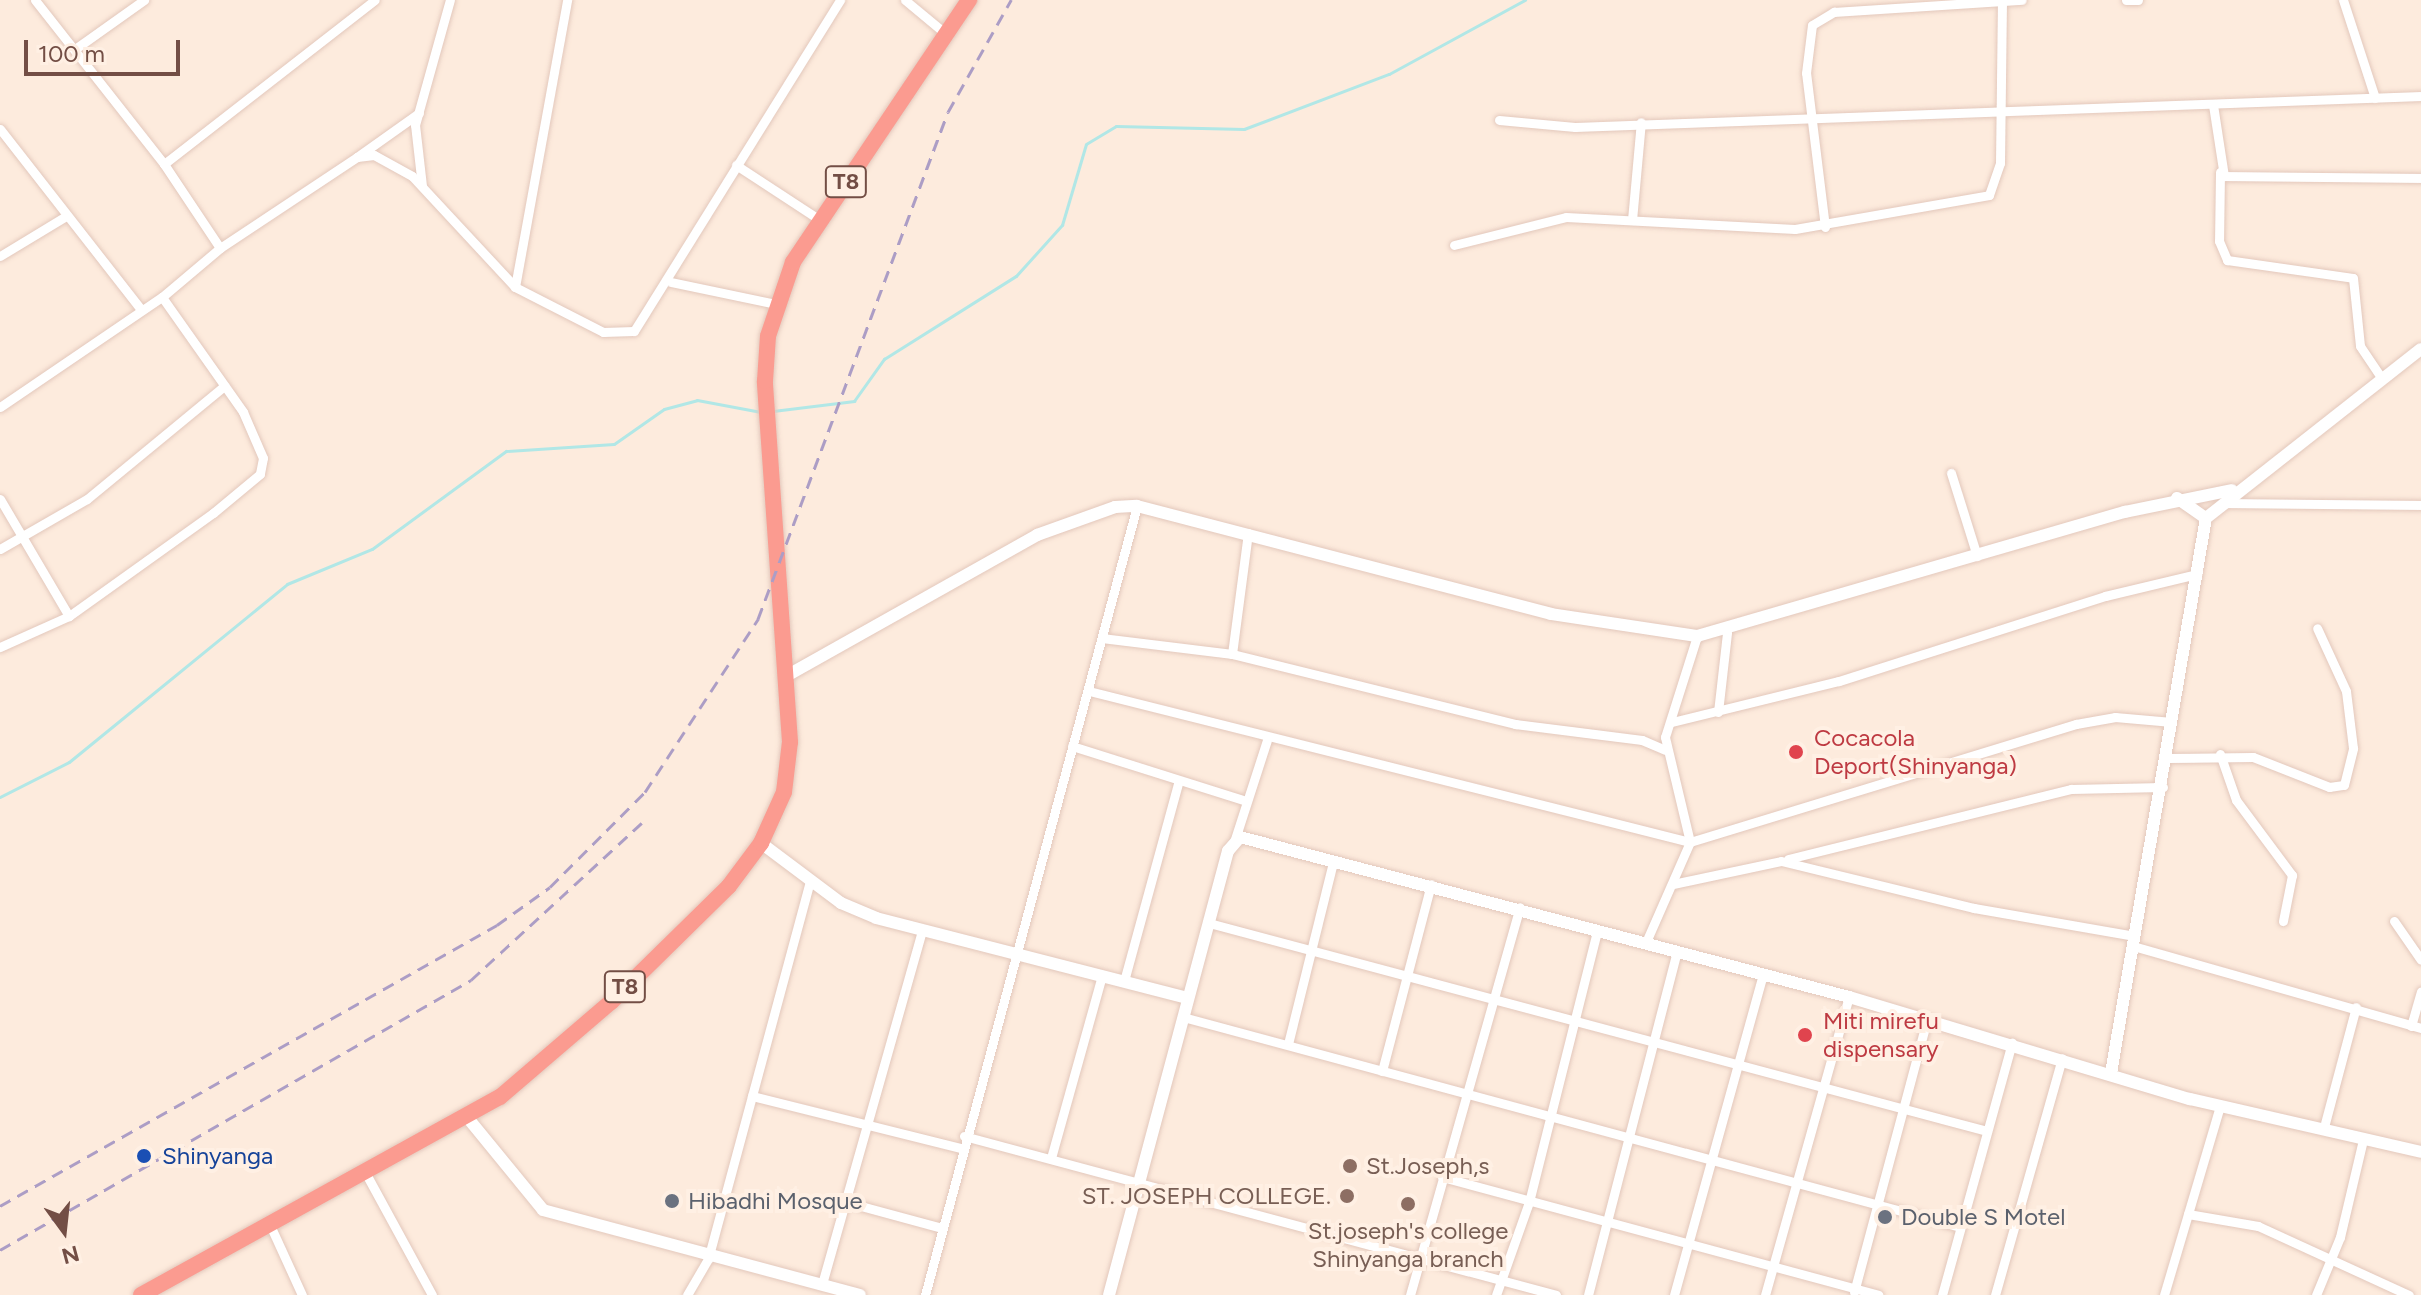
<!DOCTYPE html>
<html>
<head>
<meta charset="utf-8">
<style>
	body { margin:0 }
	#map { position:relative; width:2421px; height:1295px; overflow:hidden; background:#fdebdd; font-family:Figtree,sans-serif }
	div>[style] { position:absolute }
	.stream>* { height:3px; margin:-1.5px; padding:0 1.5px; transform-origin:1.5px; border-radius:1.5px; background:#b1e7e6 }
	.roads { filter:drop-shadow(0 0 2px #e3c8bc) drop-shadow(0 0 2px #e3c8bc) }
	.street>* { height:9px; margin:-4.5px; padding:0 4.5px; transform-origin:4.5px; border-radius:4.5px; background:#fff }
	.secondary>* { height:12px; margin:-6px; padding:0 6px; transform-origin:6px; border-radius:6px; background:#fff }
	.highway>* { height:16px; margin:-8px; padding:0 8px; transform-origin:8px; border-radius:8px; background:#fb9b90 }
	.rail>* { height:3px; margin-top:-1.5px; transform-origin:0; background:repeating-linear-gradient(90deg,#ac9dc5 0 12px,transparent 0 20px) }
	.dots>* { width:22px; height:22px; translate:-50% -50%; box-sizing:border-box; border:4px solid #fff0e4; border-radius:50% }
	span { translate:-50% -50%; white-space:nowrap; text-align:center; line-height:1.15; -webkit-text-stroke:8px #fff0e4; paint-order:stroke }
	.shield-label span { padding:2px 6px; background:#fff0e4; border:2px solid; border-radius:6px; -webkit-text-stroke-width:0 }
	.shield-label { font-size:22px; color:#734e45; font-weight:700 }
	.health-label { font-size:24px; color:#be3a42 }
	.left { translate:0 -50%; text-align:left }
	.transit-label { font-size:24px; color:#164399 }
	.education-label { font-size:24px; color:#785e54 }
	.right { translate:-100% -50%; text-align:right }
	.worship-label { font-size:24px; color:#5b616d }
	.north { position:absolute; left:24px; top:1191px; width:80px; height:80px; -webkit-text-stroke:6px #fff0e4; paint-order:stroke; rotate:165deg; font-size:22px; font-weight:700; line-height:32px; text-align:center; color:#734e45 }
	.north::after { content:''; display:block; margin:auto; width:28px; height:36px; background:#734e45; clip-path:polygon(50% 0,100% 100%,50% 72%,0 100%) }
	.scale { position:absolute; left:24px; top:40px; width:156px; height:36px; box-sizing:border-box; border:4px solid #734e45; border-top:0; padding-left:10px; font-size:24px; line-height:28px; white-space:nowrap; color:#734e45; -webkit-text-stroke:6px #fff0e4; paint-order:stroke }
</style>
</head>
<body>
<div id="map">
	<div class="stream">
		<div style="left:773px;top:411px;width:82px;rotate:-7deg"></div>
		<div style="left:854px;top:401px;width:52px;rotate:-54.5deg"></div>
		<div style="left:884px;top:359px;width:156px;rotate:-32.2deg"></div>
		<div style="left:1016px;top:276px;width:69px;rotate:-48deg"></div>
		<div style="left:1062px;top:225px;width:84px;rotate:-73.5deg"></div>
		<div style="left:1086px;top:144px;width:35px;rotate:-31deg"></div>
		<div style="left:1116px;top:126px;width:128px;rotate:1.3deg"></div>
		<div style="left:1244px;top:129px;width:155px;rotate:-20.8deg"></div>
		<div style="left:1389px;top:74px;width:155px;rotate:-28.6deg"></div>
		<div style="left:0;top:797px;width:77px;rotate:-26.9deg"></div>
		<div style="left:69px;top:762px;width:281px;rotate:-39.2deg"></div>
		<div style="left:287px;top:584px;width:92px;rotate:-22.4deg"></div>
		<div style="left:372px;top:549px;width:166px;rotate:-36.2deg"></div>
		<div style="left:506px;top:451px;width:108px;rotate:-3.7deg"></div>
		<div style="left:614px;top:444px;width:61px;rotate:-35deg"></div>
		<div style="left:664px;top:409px;width:34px;rotate:-15deg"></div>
		<div style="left:697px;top:400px;width:65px;rotate:10.6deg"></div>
	</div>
	<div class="roads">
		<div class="street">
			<div style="left:35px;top:0;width:209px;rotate:51.8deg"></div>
			<div style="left:164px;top:164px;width:267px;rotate:-37.9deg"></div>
			<div style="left:905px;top:0;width:53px;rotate:39.7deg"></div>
			<div style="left:2126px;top:0;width:12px"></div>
			<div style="left:2343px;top:0;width:103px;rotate:71.9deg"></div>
			<div style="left:75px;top:49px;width:85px;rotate:-35.4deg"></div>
			<div style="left:2213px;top:105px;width:72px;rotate:81.2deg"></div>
			<div style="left:2224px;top:176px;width:197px;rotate:0.6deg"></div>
			<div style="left:1499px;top:120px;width:76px;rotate:5.3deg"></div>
			<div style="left:1575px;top:127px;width:847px;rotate:-2.1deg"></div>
			<div style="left:0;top:129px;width:227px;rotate:52deg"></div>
			<div style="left:357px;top:157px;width:76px;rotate:-35.4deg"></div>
			<div style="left:164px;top:164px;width:101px;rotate:56.3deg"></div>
			<div style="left:736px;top:165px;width:100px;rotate:33.2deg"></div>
			<div style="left:2220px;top:172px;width:69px;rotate:90.8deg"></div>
			<div style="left:2219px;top:241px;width:21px;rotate:67deg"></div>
			<div style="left:2227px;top:260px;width:127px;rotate:8.1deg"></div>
			<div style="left:2353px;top:278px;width:68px;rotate:84.1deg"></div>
			<div style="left:2360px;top:346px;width:40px;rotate:56deg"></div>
			<div style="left:422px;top:186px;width:61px;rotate:-96.5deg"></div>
			<div style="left:415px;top:125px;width:130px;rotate:-74.4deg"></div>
			<div style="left:1632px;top:220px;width:98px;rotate:-84.8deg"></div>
			<div style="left:1825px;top:227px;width:155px;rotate:-97deg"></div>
			<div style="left:1806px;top:73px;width:48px;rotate:-82.9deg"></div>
			<div style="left:1812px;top:25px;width:26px;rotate:-31deg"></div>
			<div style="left:1834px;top:12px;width:188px;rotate:-3.7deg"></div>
			<div style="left:1454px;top:245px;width:115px;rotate:-14deg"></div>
			<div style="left:1566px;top:217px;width:229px;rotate:3deg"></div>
			<div style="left:1795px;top:229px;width:197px;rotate:-9.9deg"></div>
			<div style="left:1989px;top:195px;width:34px;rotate:-71deg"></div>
			<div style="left:2000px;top:163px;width:161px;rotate:-89.3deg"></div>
			<div style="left:0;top:256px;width:77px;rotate:-31.2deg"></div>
			<div style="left:671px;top:282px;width:107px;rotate:11.8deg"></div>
			<div style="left:515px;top:287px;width:292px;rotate:-79.7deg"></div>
			<div style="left:162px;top:297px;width:76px;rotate:-40.2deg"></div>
			<div style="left:220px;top:248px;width:164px;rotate:-33.6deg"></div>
			<div style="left:357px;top:157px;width:17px;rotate:-7deg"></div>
			<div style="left:374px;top:155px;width:43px;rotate:28.9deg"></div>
			<div style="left:412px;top:176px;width:151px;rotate:47.1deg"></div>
			<div style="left:515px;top:287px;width:99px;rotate:27.1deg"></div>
			<div style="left:603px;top:332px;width:31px;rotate:-2deg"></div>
			<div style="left:634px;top:331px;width:390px;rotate:-58.1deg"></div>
			<div style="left:0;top:407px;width:196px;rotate:-34.2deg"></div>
			<div style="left:162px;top:297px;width:141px;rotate:54.8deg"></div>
			<div style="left:243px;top:412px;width:50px;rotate:66.5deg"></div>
			<div style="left:263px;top:458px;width:16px;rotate:101deg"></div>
			<div style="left:260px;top:474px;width:61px;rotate:140.3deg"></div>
			<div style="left:213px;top:513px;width:177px;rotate:144.4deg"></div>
			<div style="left:69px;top:616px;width:76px;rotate:155.8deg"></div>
			<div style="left:1951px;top:473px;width:87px;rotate:72.6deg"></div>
			<div style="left:0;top:499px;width:136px;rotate:59.5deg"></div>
			<div style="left:2224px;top:503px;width:197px;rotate:0.6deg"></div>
			<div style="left:0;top:549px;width:100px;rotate:-29.9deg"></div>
			<div style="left:87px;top:499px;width:178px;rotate:-39.5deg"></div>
			<div style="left:1102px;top:638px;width:131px;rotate:7deg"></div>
			<div style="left:1232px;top:654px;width:292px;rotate:13.9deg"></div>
			<div style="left:1515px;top:724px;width:128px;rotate:7.2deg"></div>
			<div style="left:1642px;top:740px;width:25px;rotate:23deg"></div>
			<div style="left:1232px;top:654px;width:122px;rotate:-82.5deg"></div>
			<div style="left:1089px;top:691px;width:620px;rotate:14.1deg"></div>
			<div style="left:1690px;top:842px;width:404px;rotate:-17deg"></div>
			<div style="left:2076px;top:724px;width:40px;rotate:-10deg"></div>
			<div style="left:2115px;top:717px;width:57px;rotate:5deg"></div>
			<div style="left:1718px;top:712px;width:80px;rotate:-83.5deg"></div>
			<div style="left:1672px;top:722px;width:172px;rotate:-13.8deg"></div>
			<div style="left:1839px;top:681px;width:279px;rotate:-17.7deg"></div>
			<div style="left:2105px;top:596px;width:95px;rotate:-13.4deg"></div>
			<div style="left:1072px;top:746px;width:182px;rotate:17.5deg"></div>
			<div style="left:2220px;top:754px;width:49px;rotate:70.8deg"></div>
			<div style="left:2236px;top:800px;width:94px;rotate:53.3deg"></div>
			<div style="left:2292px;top:875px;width:47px;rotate:101.1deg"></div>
			<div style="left:2168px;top:758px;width:85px;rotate:-0.7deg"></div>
			<div style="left:2253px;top:757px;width:82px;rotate:21.5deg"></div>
			<div style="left:2329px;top:787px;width:15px;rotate:-8deg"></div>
			<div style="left:2344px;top:785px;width:38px;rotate:-76deg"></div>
			<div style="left:2353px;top:748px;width:57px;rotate:-97deg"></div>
			<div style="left:2346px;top:691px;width:69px;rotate:-114.7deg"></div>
			<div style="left:1235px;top:839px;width:104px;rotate:-72.1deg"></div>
			<div style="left:1788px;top:859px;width:292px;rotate:-13.9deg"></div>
			<div style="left:2071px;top:789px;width:92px;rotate:-1.2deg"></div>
			<div style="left:1673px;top:884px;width:110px;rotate:-12deg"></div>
			<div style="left:1781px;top:861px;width:199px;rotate:13.7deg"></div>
			<div style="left:1974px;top:908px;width:163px;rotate:9.9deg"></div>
			<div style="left:2394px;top:921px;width:47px;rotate:55.3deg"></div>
			<div style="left:1209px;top:923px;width:805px;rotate:14.97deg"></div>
			<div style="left:1646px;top:942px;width:109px;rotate:-66.3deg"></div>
			<div style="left:1690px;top:842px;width:108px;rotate:-103.4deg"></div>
			<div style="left:1665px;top:737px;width:106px;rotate:-72.4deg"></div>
			<div style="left:2133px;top:946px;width:299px;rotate:15.9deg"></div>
			<div style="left:1124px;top:981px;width:205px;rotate:-74.7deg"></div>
			<div style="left:1183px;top:1017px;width:805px;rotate:15.12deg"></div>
			<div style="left:2411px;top:1026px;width:36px;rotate:-74deg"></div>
			<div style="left:1288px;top:1044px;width:187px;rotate:-76.1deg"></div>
			<div style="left:1382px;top:1071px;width:193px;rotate:-75.3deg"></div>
			<div style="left:752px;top:1096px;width:215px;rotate:14deg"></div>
			<div style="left:2324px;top:1127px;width:124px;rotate:-75.1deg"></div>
			<div style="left:964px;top:1136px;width:613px;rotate:15.03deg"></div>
			<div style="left:1051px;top:1158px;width:190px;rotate:-74.4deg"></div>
			<div style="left:365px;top:1172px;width:140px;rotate:61.4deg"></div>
			<div style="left:1442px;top:1177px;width:452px;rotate:15.1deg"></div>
			<div style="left:846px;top:1202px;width:99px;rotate:15.2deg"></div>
			<div style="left:2188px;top:1214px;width:71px;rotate:9.7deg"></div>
			<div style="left:2258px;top:1226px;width:166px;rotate:24.6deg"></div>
			<div style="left:270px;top:1225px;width:77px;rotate:65.4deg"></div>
			<div style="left:822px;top:1284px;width:367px;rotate:-74.2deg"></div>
			<div style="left:1854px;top:1292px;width:282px;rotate:-75deg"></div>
			<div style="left:687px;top:1295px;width:42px;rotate:-59.7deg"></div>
			<div style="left:708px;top:1259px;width:391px;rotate:-74.9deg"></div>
			<div style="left:925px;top:1295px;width:817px;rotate:-74.96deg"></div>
			<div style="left:1410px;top:1295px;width:403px;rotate:-74.2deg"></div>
			<div style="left:1496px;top:1295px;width:99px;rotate:-70.5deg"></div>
			<div style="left:1529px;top:1202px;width:278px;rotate:-75.9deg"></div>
			<div style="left:1588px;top:1295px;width:356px;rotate:-75.5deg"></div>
			<div style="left:1674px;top:1295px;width:332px;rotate:-74.5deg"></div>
			<div style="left:1765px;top:1295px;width:310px;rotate:-74.3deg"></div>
			<div style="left:1942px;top:1295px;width:262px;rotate:-74.5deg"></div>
			<div style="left:1995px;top:1295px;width:246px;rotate:-74.2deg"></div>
			<div style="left:2164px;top:1295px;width:197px;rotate:-73.5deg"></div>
			<div style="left:2316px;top:1295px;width:63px;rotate:-67.5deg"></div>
			<div style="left:2340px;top:1237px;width:100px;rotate:-76.7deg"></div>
		</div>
		<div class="secondary">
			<div style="left:2177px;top:498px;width:35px;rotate:35deg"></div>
			<div style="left:788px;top:675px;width:286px;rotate:-29.3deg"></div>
			<div style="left:1037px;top:535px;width:83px;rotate:-19.7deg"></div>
			<div style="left:1115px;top:507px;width:22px;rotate:-3deg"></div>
			<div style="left:1137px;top:506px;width:428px;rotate:14.6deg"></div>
			<div style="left:1551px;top:614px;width:148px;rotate:8.6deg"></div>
			<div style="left:1697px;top:636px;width:446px;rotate:-16.2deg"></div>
			<div style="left:2125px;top:512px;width:109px;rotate:-11.6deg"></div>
			<div style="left:761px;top:843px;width:100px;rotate:36.9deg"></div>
			<div style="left:841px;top:903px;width:38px;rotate:23deg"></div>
			<div style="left:876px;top:918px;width:321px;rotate:14.4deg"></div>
			<div style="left:2111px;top:1073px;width:563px;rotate:-80.29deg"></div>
			<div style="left:2206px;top:518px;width:273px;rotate:-38.2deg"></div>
			<div style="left:467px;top:1117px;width:120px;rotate:50.7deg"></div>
			<div style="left:543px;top:1210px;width:328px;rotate:15deg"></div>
			<div style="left:1109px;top:1295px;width:460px;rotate:-75deg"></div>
			<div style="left:1228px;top:851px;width:18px;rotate:-49deg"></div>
			<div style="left:1240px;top:837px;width:630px;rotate:14.72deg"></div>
			<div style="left:1849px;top:997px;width:356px;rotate:16.7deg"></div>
			<div style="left:2190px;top:1099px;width:237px;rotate:12.9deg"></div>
		</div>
		<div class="highway">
			<div style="left:141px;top:1295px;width:410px;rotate:-28.9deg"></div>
			<div style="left:500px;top:1097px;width:146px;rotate:-40.6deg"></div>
			<div style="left:611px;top:1002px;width:165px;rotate:-44.5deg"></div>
			<div style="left:729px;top:886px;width:54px;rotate:-53.3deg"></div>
			<div style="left:761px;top:843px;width:56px;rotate:-65.7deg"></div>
			<div style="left:784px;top:792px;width:50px;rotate:-83.2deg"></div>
			<div style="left:790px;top:742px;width:362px;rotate:-94deg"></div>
			<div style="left:765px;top:381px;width:45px;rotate:-86.2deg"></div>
			<div style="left:768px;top:336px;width:78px;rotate:-71.3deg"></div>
			<div style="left:793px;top:262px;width:316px;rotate:-56.1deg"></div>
		</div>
	</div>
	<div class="rail">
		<div style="left:0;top:1206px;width:571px;rotate:-29.48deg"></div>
		<div style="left:497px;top:925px;width:65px;rotate:-35.6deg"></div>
		<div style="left:550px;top:887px;width:134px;rotate:-45deg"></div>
		<div style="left:645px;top:792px;width:207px;rotate:-56.8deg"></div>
		<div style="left:758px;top:619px;width:541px;rotate:-69.46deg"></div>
		<div style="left:948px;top:112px;width:129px;rotate:-60.6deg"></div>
		<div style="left:0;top:1250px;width:543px;rotate:-29.82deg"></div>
		<div style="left:471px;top:980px;width:232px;rotate:-42.6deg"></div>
	</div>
	<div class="dots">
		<div style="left:1796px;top:752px;background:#e0444e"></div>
		<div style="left:1805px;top:1035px;background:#e0444e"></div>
		<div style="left:144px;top:1156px;background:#1a4fb4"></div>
		<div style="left:1350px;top:1166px;background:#8d6e63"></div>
		<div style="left:1347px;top:1196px;background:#8d6e63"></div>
		<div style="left:672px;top:1201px;background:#6b7280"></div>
		<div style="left:1408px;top:1204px;background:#8d6e63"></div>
		<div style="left:1885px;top:1217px;background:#6b7280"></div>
	</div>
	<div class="shield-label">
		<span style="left:846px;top:182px">T8</span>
		<span style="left:625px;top:987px">T8</span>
	</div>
	<div class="health-label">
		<span class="left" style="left:1814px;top:752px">Cocacola<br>Deport(Shinyanga)</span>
		<span class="left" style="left:1823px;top:1035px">Miti mirefu<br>dispensary</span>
	</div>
	<div class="transit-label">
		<span class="left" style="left:162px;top:1156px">Shinyanga</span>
	</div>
	<div class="education-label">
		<span class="left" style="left:1366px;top:1166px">St.Joseph,s</span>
		<span class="right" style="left:1331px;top:1196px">ST. JOSEPH COLLEGE.</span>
		<span style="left:1408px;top:1245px">St.joseph's college<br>Shinyanga branch</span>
	</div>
	<div class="worship-label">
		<span class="left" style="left:688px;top:1201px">Hibadhi Mosque</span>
		<span class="left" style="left:1901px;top:1217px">Double S Motel</span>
	</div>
	<div class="north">N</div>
	<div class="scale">100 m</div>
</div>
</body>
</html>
